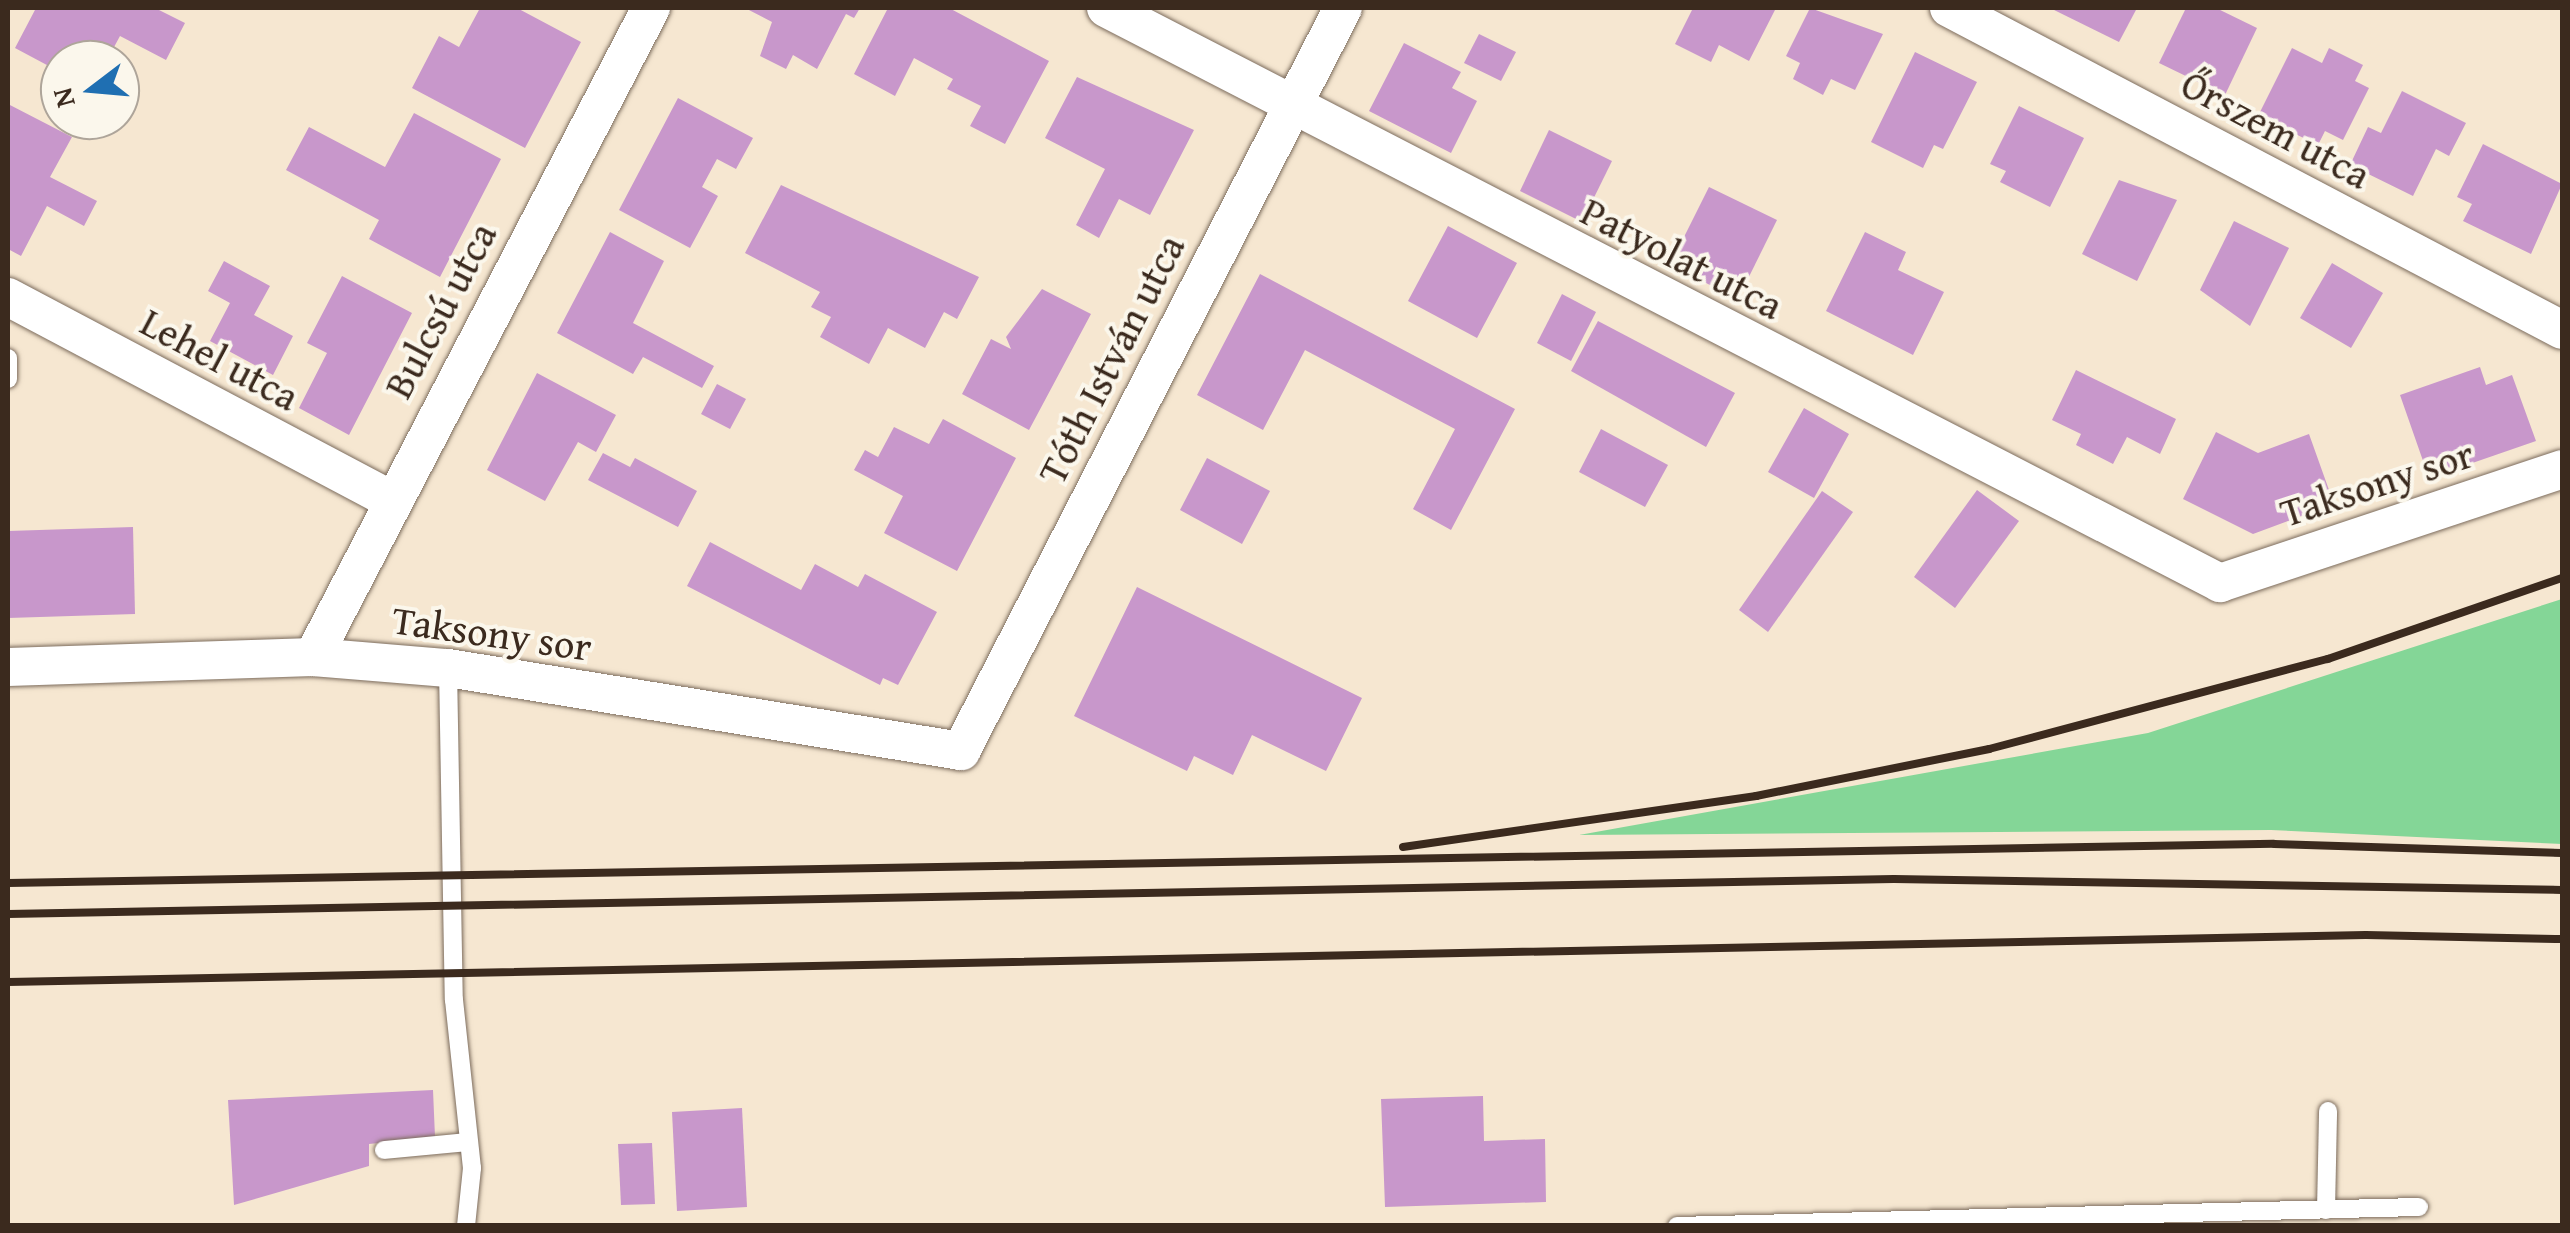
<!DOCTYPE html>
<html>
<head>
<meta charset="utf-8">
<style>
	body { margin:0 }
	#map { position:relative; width:2570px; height:1233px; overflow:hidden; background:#f6e7d1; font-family:"Gentium Book Plus",serif }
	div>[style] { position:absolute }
	.green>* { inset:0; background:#84d697 }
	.building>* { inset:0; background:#c897cb }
	.roads { filter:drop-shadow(0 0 2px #7c6c5d) drop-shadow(0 0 2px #7c6c5d) }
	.service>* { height:18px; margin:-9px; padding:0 9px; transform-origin:9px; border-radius:9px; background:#fff }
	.minor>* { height:38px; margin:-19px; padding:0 19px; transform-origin:19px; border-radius:19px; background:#fff }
	.rail>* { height:8px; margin:-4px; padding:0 4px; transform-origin:4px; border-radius:4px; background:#3b2a1e }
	span { translate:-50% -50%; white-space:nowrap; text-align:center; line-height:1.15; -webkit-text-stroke:8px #fbf7ec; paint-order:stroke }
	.street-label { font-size:40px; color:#3b2a1e }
	.frame { position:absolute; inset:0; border:10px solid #3b2a1e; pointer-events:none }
	.north { position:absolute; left:40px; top:40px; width:100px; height:100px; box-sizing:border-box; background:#fbf7ec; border:2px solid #aea59a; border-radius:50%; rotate:254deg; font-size:28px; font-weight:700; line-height:40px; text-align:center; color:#3b2a1e }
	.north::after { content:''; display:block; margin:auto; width:35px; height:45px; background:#1f6fb2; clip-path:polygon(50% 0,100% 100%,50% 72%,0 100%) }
</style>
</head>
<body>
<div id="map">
	<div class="green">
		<div style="clip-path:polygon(2562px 599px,2562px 844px,2271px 830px,1579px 835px,2148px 733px)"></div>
	</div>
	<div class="building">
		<div style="clip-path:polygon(36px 8px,155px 8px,185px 23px,166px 60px,120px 36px,107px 60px,60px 60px,60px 72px,15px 48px)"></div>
		<div style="clip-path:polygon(480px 8px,517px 8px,581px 42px,525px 148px,412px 88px,439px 36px,459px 47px)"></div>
		<div style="clip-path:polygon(745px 8px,860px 8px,854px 18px,846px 14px,817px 69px,793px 55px,786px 69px,760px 56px,772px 22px)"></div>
		<div style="clip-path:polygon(888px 8px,949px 8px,1049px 61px,1005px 144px,970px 126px,981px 106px,947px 89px,953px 79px,914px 58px,895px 96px,854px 74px)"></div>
		<div style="clip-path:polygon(1693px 8px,1776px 8px,1749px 61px,1719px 45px,1711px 62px,1675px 44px)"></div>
		<div style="clip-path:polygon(1810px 8px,1883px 34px,1855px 90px,1831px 79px,1823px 95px,1793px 79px,1800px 63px,1786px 56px)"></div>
		<div style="clip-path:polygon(2050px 8px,2137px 8px,2119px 42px)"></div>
		<div style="clip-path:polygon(2186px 8px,2216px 8px,2257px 28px,2225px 95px,2159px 63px)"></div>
		<div style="clip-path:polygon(1479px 34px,1516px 52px,1501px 81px,1464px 63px)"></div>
		<div style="clip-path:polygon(1404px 43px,1461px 72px,1452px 88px,1477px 101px,1451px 153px,1369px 111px)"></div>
		<div style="clip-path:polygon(2292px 48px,2322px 63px,2329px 48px,2363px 65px,2355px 81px,2369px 88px,2343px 140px,2325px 131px,2318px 145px,2258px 116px)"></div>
		<div style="clip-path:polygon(1915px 52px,1977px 82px,1943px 149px,1934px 145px,1923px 168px,1871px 142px)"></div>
		<div style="clip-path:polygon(1077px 77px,1194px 130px,1150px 215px,1119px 199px,1099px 238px,1076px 225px,1105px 169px,1045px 138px)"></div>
		<div style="clip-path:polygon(2402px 91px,2466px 123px,2449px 156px,2436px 149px,2413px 196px,2350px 165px,2368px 127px,2381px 133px)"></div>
		<div style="clip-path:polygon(678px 98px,753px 138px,736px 169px,717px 159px,702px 187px,718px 196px,690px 248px,619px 210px)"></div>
		<div style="clip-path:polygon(8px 104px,72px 137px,50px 177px,97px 201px,84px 226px,47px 206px,21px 256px,8px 249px)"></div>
		<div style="clip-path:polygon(2019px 106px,2084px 138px,2050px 207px,2000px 182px,2006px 171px,1990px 164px)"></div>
		<div style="clip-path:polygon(414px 113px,501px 159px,440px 277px,369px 239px,379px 220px,286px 170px,309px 127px,385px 167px)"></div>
		<div style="clip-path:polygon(1549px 130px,1612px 161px,1582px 222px,1520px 191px)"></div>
		<div style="clip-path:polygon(2483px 144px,2562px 184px,2531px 254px,2463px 221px,2472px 204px,2457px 197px)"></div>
		<div style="clip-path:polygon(2119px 180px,2177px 200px,2137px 281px,2082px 254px)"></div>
		<div style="clip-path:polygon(781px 185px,979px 277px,957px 319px,944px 312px,925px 348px,888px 328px,869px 364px,820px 337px,831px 317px,811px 307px,820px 292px,745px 253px)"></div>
		<div style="clip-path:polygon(1709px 187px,1777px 220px,1738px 299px,1670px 265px)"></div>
		<div style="clip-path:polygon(2234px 221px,2289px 248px,2250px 326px,2200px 290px)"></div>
		<div style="clip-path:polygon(1448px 226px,1517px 263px,1477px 338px,1408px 301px)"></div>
		<div style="clip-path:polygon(610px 232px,664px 261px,633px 323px,714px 366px,702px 388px,643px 357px,633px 374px,557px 333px)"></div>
		<div style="clip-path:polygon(1865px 232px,1906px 252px,1898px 270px,1944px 292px,1913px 355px,1826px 311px)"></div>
		<div style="clip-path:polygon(224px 261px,270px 286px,254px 315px,293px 336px,273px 375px,210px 341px,230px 303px,208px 291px)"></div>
		<div style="clip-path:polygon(2332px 263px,2383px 293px,2351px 348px,2300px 318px)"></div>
		<div style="clip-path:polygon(1260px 274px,1515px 409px,1451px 530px,1413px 509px,1455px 429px,1305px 350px,1263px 430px,1197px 395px)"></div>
		<div style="clip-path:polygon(342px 276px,412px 313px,349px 435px,299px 408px,327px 353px,307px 343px)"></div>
		<div style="clip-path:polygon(1042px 289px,1091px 314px,1029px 430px,962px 394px,991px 339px,1011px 349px,1006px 337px)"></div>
		<div style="clip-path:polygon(1562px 294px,1596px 312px,1571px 361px,1537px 343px)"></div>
		<div style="clip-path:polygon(1598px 321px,1735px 393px,1706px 447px,1571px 371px)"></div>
		<div style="clip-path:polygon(2480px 367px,2486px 385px,2512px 375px,2536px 441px,2429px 478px,2400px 395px)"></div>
		<div style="clip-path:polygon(2076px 370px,2176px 419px,2160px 454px,2127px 437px,2113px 464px,2076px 445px,2081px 434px,2052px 420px)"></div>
		<div style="clip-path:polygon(537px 373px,616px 415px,596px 452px,578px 442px,545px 501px,487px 470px)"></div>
		<div style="clip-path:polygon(717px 384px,746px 399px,730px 429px,701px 414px)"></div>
		<div style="clip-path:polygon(1804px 408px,1849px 434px,1814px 498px,1768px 472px)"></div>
		<div style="clip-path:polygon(943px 419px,1016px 458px,957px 571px,884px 533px,903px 496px,854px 470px,865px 450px,878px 457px,894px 427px,929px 444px)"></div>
		<div style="clip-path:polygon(1601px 429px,1668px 465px,1645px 507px,1579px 472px)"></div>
		<div style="clip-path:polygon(2216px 432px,2258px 453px,2309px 434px,2334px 504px,2253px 534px,2183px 499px)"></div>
		<div style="clip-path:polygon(603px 453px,630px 467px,635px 458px,697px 491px,678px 527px,588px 480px)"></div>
		<div style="clip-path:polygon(1207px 458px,1270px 491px,1242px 544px,1180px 510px)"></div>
		<div style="clip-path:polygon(1977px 490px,2019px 521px,1955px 608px,1914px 577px)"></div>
		<div style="clip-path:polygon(1822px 491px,1853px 512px,1768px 632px,1739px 610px)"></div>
		<div style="clip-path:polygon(133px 527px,135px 614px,8px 618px,8px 531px)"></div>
		<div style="clip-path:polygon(710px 542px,801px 590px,815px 564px,858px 587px,865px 574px,937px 612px,898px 685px,883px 678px,880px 685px,687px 586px)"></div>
		<div style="clip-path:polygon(1137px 587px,1362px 698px,1326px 771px,1252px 735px,1233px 775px,1194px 756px,1187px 771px,1074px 716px)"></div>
		<div style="clip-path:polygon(433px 1090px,435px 1137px,369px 1144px,369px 1166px,234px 1205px,228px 1100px)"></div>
		<div style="clip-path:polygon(1483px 1096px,1484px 1141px,1545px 1139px,1546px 1202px,1385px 1207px,1381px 1099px)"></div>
		<div style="clip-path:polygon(742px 1108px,747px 1207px,677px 1211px,672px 1112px)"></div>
		<div style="clip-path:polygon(652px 1143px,655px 1204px,621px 1205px,618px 1144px)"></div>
	</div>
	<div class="roads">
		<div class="service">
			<div style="left:8px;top:358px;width:21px;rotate:90deg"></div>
			<div style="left:448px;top:668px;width:332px;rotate:89deg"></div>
			<div style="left:454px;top:1000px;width:169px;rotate:83.9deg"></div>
			<div style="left:472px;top:1168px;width:58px;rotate:95.9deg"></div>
			<div style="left:384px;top:1150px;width:83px;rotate:-5.5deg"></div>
			<div style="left:2326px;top:1210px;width:99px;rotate:-88.8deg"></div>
			<div style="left:1677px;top:1226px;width:742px;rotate:-1.47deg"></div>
		</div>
		<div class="minor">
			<div style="left:1106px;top:8px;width:1254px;rotate:27.3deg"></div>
			<div style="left:2220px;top:583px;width:360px;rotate:-18.4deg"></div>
			<div style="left:1949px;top:8px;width:692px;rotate:27.71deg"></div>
			<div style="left:8px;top:297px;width:433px;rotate:27.9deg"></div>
			<div style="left:313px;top:657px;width:732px;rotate:-62.49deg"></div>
			<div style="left:8px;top:667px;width:305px;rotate:-1.9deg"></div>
			<div style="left:313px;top:657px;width:135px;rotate:4.7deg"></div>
			<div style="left:448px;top:668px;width:520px;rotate:9.19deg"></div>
			<div style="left:961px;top:751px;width:835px;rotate:-62.79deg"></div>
		</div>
	</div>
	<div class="rail">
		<div style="left:1403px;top:847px;width:357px;rotate:-8.2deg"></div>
		<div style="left:1756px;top:796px;width:238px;rotate:-11.4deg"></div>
		<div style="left:1989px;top:749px;width:351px;rotate:-14.9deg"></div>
		<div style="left:2328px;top:659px;width:248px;rotate:-19.1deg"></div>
		<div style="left:8px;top:883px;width:2266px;rotate:-0.99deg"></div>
		<div style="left:2274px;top:844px;width:288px;rotate:1.8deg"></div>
		<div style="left:8px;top:914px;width:1886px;rotate:-1.06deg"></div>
		<div style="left:1894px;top:879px;width:668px;rotate:0.94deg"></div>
		<div style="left:8px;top:982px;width:2358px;rotate:-1.14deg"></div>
		<div style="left:2366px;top:935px;width:196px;rotate:1.2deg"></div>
	</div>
	<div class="street-label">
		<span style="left:2276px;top:129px;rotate:28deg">Őrszem utca</span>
		<span style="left:1682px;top:258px;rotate:27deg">Patyolat utca</span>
		<span style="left:440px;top:310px;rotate:-62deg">Bulcsú utca</span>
		<span style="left:220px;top:359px;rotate:28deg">Lehel utca</span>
		<span style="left:1111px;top:359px;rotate:-63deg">Tóth István utca</span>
		<span style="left:2377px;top:483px;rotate:-18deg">Taksony sor</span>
		<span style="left:492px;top:633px;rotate:8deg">Taksony sor</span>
	</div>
	<div class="frame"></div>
	<div class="north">N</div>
</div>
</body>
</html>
